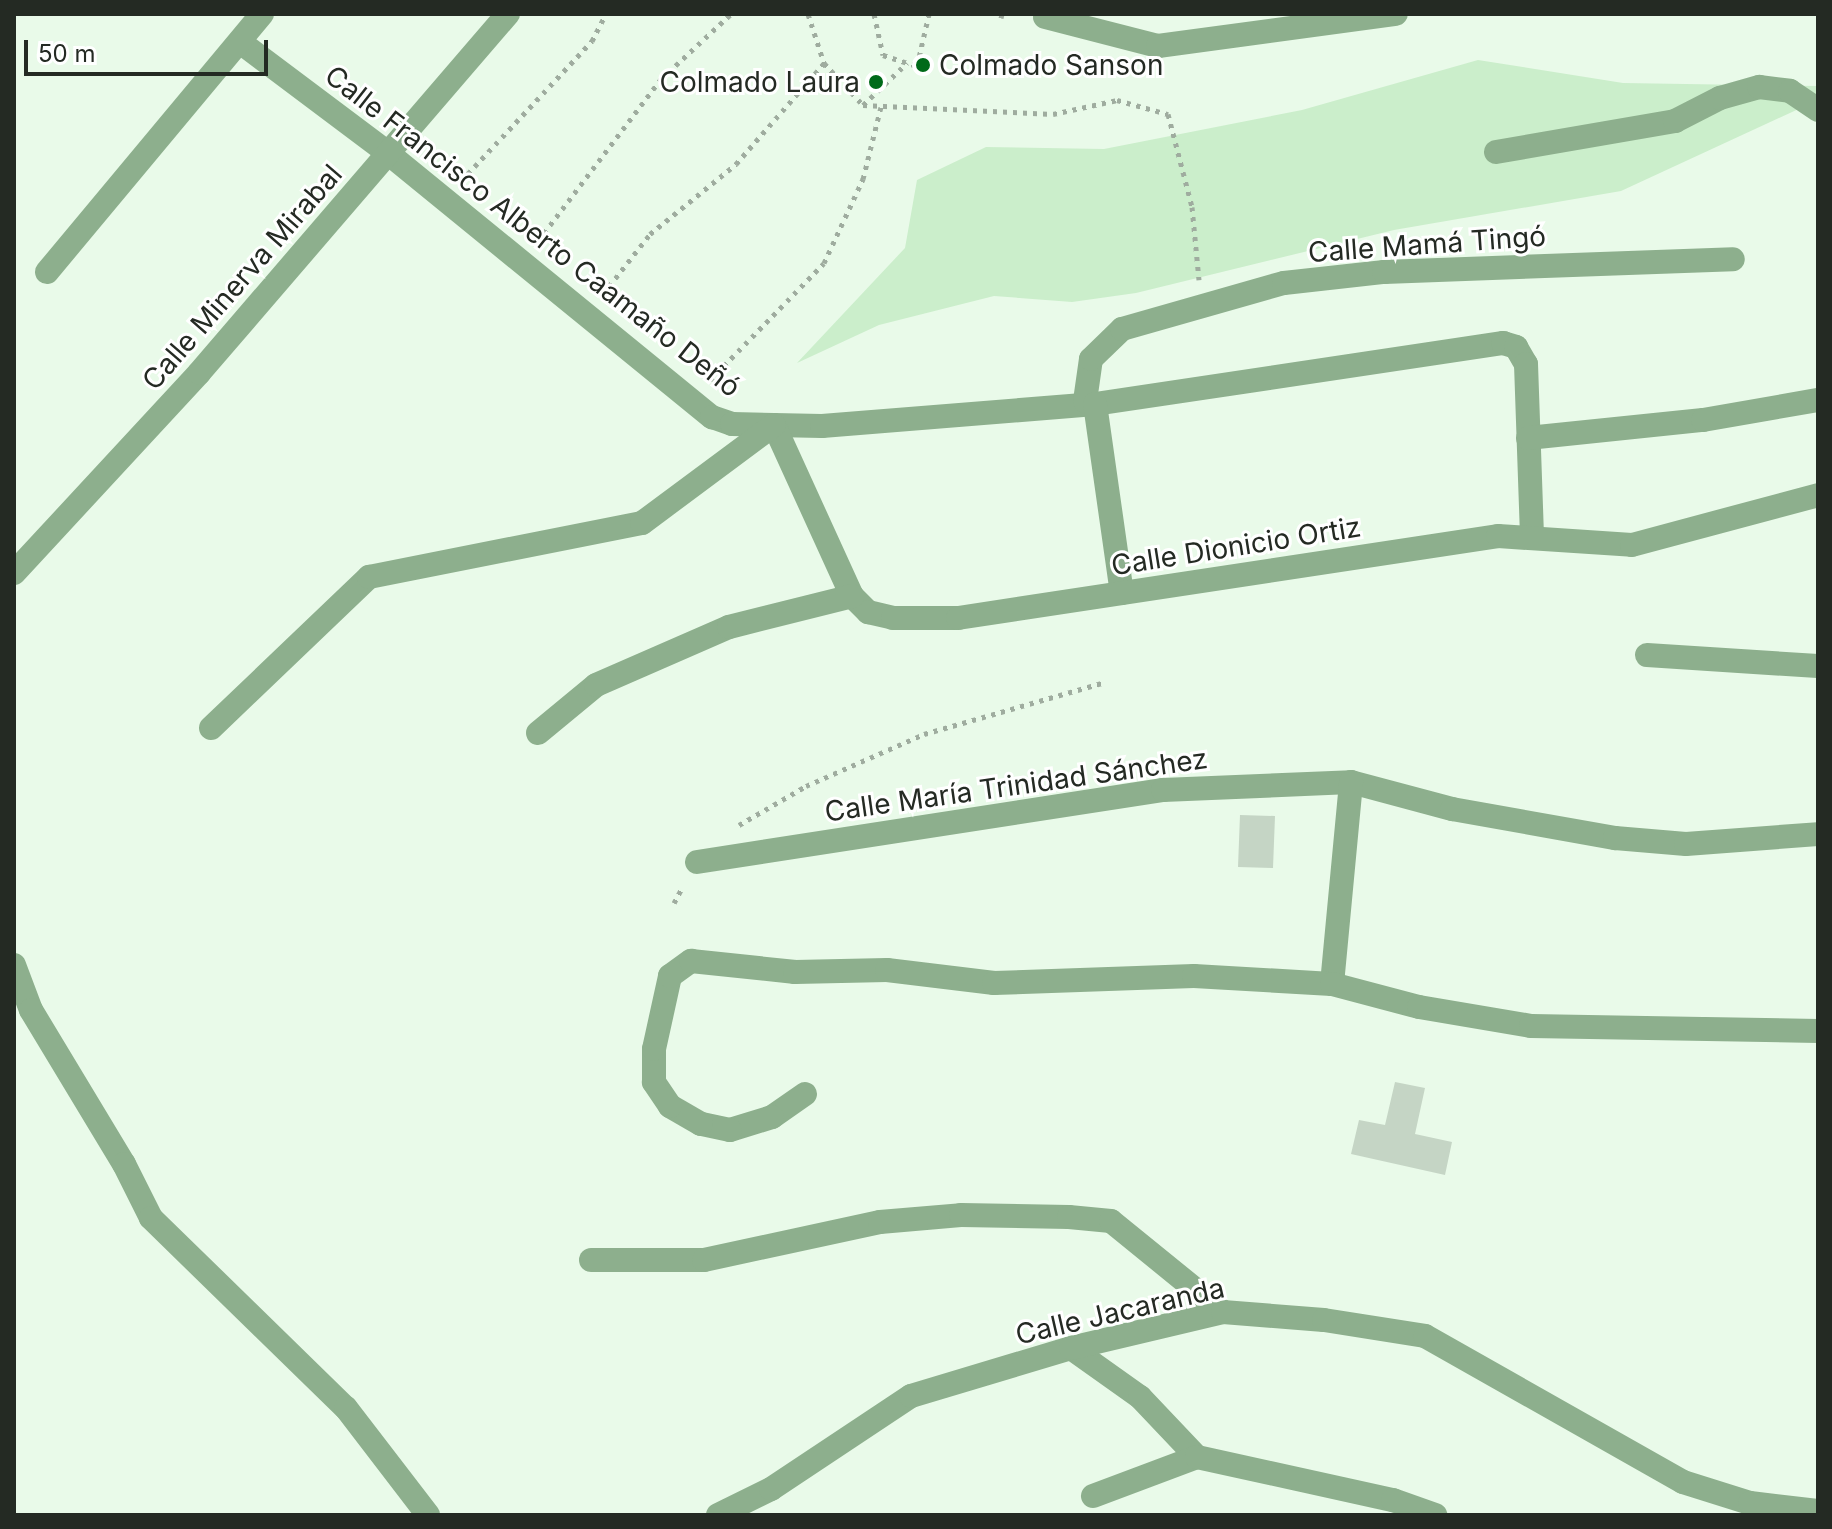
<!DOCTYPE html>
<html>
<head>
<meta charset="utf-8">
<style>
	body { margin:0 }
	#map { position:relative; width:1832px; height:1529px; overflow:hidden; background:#e9fae9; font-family:Inter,sans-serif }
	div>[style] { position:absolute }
	.green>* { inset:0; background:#cbeecb }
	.building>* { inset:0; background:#c5d5c5 }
	.path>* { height:5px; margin-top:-2.5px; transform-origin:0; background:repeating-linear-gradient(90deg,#9fac9f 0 4px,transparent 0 10px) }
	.minor>* { height:24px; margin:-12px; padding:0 12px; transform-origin:12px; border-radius:12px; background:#8daf8d }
	.dots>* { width:22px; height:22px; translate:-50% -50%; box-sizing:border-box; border:4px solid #fff; border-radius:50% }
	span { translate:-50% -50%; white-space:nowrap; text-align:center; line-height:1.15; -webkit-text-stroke:6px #fff; paint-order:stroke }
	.poi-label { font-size:28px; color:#242a23 }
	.left { translate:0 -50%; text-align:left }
	.right { translate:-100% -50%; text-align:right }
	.street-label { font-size:28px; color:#242a23 }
	.frame { position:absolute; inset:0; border:16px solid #242a23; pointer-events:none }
	.scale { position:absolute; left:24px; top:40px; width:244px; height:36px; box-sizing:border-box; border:4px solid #242a23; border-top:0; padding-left:10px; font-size:24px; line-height:28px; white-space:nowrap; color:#242a23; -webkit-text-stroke:6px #fff; paint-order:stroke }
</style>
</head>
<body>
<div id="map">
	<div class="green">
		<div style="clip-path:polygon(1478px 60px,1623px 83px,1818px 86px,1818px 100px,1621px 191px,1394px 230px,1136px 293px,1072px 302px,994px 296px,879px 325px,797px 363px,905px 248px,917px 180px,986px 147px,1104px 149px,1302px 110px)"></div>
	</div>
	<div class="building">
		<div style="clip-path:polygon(1240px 815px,1275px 816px,1273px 868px,1238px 867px)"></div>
		<div style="clip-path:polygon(1395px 1082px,1425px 1088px,1415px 1134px,1452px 1142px,1445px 1175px,1351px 1154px,1359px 1120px,1385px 1125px)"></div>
	</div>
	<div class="path">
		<div style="left:808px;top:14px;width:52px;rotate:71.9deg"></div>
		<div style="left:824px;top:63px;width:57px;rotate:47.1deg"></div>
		<div style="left:863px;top:105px;width:61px;rotate:-43.7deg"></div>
		<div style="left:874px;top:14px;width:42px;rotate:77.6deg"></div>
		<div style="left:883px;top:55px;width:36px;rotate:18deg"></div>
		<div style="left:917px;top:66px;width:53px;rotate:-77deg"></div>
		<div style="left:1001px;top:18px;width:4px;rotate:-76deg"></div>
		<div style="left:863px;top:105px;width:190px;rotate:2.7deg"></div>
		<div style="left:1053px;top:114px;width:66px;rotate:-12.3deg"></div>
		<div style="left:1117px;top:100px;width:53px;rotate:15.4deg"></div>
		<div style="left:1168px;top:114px;width:96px;rotate:75.5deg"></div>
		<div style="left:1192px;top:207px;width:73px;rotate:84.5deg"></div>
		<div style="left:461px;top:181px;width:192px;rotate:-46.9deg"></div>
		<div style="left:592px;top:41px;width:30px;rotate:-63deg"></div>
		<div style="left:538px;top:241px;width:203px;rotate:-52.8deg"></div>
		<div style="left:661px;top:79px;width:96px;rotate:-42.9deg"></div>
		<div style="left:603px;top:294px;width:76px;rotate:-51.9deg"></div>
		<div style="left:650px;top:234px;width:111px;rotate:-39.1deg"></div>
		<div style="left:736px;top:164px;width:134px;rotate:-48.9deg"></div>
		<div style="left:710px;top:380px;width:163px;rotate:-45.7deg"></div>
		<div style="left:824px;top:263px;width:93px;rotate:-65.1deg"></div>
		<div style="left:863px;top:179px;width:74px;rotate:-76deg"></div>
		<div style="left:739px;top:825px;width:78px;rotate:-30.2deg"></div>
		<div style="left:806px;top:786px;width:129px;rotate:-23.8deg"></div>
		<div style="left:924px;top:734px;width:185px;rotate:-16deg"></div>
		<div style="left:674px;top:903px;width:19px;rotate:-62deg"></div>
	</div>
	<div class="minor">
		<div style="left:1045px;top:17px;width:117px;rotate:14.4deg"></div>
		<div style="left:1158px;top:46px;width:240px;rotate:-7.7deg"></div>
		<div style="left:240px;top:42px;width:186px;rotate:36.9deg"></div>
		<div style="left:389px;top:154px;width:417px;rotate:39.2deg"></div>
		<div style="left:712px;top:417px;width:21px;rotate:19deg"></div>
		<div style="left:732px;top:424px;width:90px;rotate:1.3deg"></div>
		<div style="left:822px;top:426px;width:274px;rotate:-4.6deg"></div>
		<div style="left:1095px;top:404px;width:413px;rotate:-8.5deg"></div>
		<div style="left:1503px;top:343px;width:14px;rotate:17deg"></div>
		<div style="left:1516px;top:347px;width:20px;rotate:60deg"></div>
		<div style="left:1526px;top:364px;width:173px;rotate:88deg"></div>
		<div style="left:1496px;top:152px;width:182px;rotate:-9.8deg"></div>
		<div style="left:1675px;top:121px;width:51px;rotate:-27.1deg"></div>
		<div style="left:1720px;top:98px;width:41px;rotate:-15.8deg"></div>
		<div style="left:1759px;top:87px;width:31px;rotate:7deg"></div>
		<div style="left:1790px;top:91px;width:34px;rotate:34deg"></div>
		<div style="left:47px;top:272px;width:336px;rotate:-50.2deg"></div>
		<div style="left:1085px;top:401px;width:42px;rotate:-81.9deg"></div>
		<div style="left:1091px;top:359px;width:43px;rotate:-44.1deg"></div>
		<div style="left:1122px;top:329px;width:168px;rotate:-15.9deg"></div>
		<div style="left:1284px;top:283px;width:101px;rotate:-6.3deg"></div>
		<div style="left:1384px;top:272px;width:349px;rotate:-2.1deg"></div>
		<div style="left:1095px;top:404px;width:191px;rotate:81.9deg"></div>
		<div style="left:774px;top:425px;width:188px;rotate:65.5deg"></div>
		<div style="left:852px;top:596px;width:23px;rotate:45deg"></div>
		<div style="left:868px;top:612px;width:26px;rotate:13deg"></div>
		<div style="left:893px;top:618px;width:65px"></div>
		<div style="left:958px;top:618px;width:546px;rotate:-8.63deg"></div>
		<div style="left:1498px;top:536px;width:134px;rotate:3.8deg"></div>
		<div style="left:1632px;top:545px;width:193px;rotate:-15deg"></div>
		<div style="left:1528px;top:438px;width:176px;rotate:-5.9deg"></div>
		<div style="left:1703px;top:420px;width:117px;rotate:-9.9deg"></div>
		<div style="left:14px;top:573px;width:272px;rotate:-47.2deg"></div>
		<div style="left:199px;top:373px;width:474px;rotate:-49.3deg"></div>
		<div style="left:1647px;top:655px;width:171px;rotate:3.7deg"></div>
		<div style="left:211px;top:728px;width:219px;rotate:-43.7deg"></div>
		<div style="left:369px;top:577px;width:278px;rotate:-11.2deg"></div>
		<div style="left:642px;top:523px;width:164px;rotate:-36.6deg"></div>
		<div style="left:538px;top:733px;width:75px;rotate:-39.6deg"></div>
		<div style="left:596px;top:685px;width:145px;rotate:-23.6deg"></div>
		<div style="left:729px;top:627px;width:127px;rotate:-14.1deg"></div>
		<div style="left:697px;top:862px;width:472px;rotate:-8.8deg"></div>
		<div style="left:1163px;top:790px;width:188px;rotate:-2.4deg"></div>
		<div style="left:1351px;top:782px;width:105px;rotate:15deg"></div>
		<div style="left:1452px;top:809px;width:166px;rotate:10.1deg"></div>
		<div style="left:1615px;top:838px;width:71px;rotate:4.8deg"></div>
		<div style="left:1686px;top:844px;width:132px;rotate:-4.3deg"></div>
		<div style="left:14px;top:965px;width:48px;rotate:69.3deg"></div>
		<div style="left:31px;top:1010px;width:180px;rotate:58.9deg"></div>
		<div style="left:124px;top:1164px;width:60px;rotate:63.4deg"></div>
		<div style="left:151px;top:1218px;width:272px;rotate:44.3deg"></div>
		<div style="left:346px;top:1408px;width:135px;rotate:52.5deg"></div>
		<div style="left:1332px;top:984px;width:203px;rotate:-84.6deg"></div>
		<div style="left:805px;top:1094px;width:40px;rotate:145.1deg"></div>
		<div style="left:772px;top:1117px;width:44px;rotate:162.8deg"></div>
		<div style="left:730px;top:1130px;width:30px;rotate:-168deg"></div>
		<div style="left:701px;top:1124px;width:36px;rotate:-150deg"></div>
		<div style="left:670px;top:1106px;width:29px;rotate:-124deg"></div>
		<div style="left:654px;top:1082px;width:33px;rotate:-90deg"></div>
		<div style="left:654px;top:1049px;width:75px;rotate:-77.6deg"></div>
		<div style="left:670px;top:976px;width:26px;rotate:-36deg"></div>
		<div style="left:691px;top:961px;width:105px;rotate:6deg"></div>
		<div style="left:795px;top:972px;width:92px;rotate:-1.2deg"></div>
		<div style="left:887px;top:970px;width:108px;rotate:6.9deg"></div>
		<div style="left:994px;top:983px;width:200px;rotate:-2deg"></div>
		<div style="left:1194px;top:976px;width:138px;rotate:3.3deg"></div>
		<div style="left:1332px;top:984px;width:90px;rotate:14.8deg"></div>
		<div style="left:1419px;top:1007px;width:114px;rotate:9.6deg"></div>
		<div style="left:1531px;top:1026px;width:287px;rotate:1deg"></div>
		<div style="left:591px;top:1260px;width:113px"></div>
		<div style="left:704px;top:1260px;width:180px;rotate:-12.2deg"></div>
		<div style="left:880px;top:1222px;width:81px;rotate:-4.9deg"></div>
		<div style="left:961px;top:1215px;width:108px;rotate:1.1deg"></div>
		<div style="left:1069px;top:1217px;width:42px;rotate:5.4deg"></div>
		<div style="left:1111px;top:1221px;width:144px;rotate:39.1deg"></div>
		<div style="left:1071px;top:1348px;width:85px;rotate:35.4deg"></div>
		<div style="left:1140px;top:1397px;width:83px;rotate:46.5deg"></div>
		<div style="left:1093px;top:1496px;width:111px;rotate:-20.6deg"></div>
		<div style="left:1197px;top:1457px;width:201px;rotate:12.4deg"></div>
		<div style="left:1393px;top:1500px;width:45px;rotate:19.7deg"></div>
		<div style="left:718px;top:1515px;width:59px;rotate:-26.1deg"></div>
		<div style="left:771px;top:1489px;width:168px;rotate:-33.6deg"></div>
		<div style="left:911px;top:1396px;width:167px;rotate:-16.7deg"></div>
		<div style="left:1071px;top:1348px;width:156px;rotate:-13.3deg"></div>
		<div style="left:1223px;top:1312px;width:101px;rotate:4.5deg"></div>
		<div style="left:1324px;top:1320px;width:102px;rotate:9deg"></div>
		<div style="left:1425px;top:1336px;width:296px;rotate:29.5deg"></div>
		<div style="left:1683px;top:1482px;width:70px;rotate:17.4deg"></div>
		<div style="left:1750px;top:1503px;width:68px;rotate:6.7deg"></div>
	</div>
	<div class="dots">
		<div style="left:923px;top:65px;background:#006a19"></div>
		<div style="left:876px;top:82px;background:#006a19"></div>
	</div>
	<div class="poi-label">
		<span class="left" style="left:939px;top:65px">Colmado Sanson</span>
		<span class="right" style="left:860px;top:82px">Colmado Laura</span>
	</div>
	<div class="street-label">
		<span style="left:533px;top:231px;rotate:38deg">Calle Francisco Alberto Caamaño Deñó</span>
		<span style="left:1427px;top:244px;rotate:-4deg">Calle Mamá Tingó</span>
		<span style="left:242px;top:277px;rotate:-49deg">Calle Minerva Mirabal</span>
		<span style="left:1236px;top:546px;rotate:-9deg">Calle Dionicio Ortiz</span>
		<span style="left:1016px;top:785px;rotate:-8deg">Calle María Trinidad Sánchez</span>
		<span style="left:1120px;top:1311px;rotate:-13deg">Calle Jacaranda</span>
	</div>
	<div class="frame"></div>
	<div class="scale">50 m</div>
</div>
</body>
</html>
